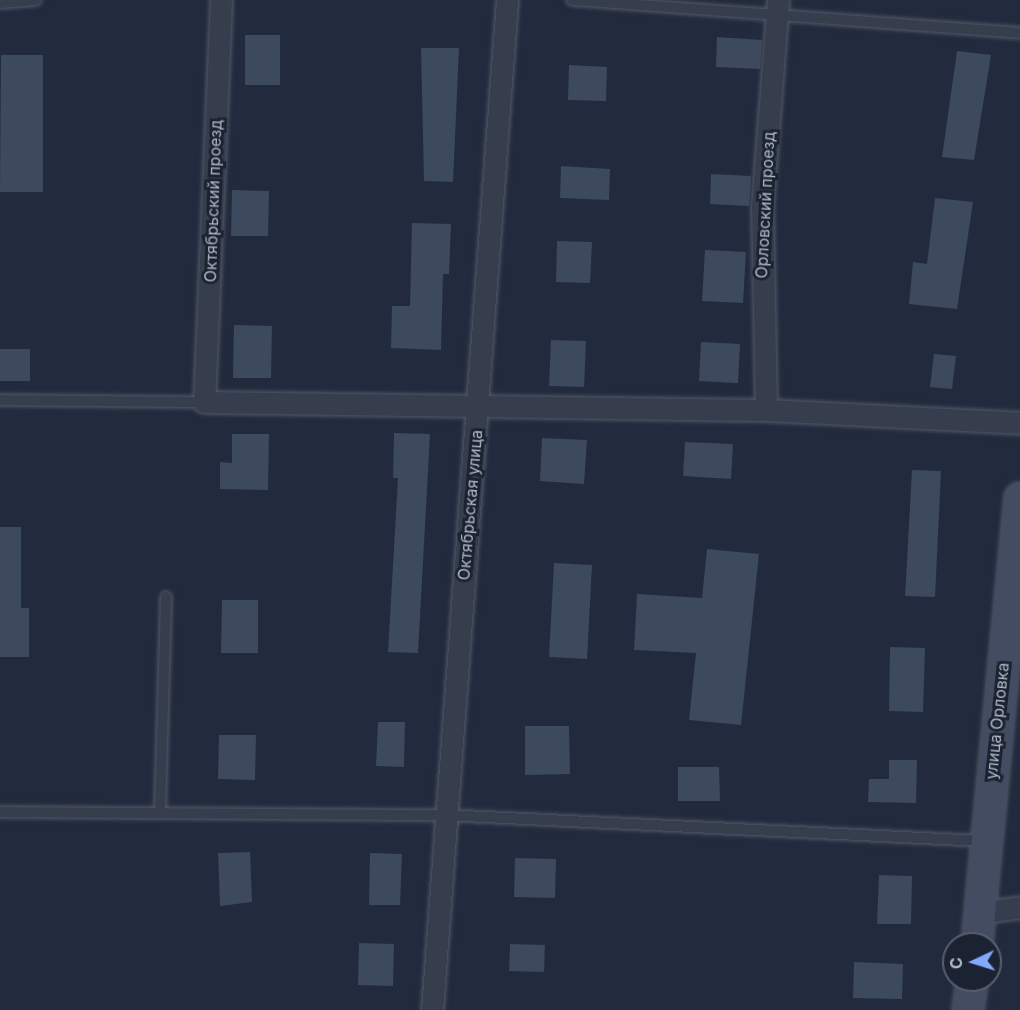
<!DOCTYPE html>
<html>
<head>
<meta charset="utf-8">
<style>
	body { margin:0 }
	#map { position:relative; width:1020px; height:1010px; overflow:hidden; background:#222b3d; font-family:Inter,sans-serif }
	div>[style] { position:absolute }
	.building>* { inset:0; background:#3d495c }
	.roads { filter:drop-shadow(0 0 2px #515868) drop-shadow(0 0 2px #515868) }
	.lane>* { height:10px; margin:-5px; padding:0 5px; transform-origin:5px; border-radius:5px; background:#363e4d }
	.street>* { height:21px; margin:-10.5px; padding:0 10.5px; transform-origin:10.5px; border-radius:10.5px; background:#363e4d }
	.secondary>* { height:30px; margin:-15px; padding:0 15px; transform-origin:15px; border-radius:15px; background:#434c60 }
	span { translate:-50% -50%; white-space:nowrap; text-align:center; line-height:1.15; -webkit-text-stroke:6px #1b2332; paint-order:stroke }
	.street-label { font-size:16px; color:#b1b8c8 }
	.north { position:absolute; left:942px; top:932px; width:60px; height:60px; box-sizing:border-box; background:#1b2332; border:2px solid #575f6e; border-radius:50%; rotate:266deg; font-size:16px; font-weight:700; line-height:24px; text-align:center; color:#b1b8c8 }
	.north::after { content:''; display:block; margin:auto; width:21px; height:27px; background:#82a9fc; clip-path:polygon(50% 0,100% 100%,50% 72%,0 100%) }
</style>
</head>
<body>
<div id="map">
	<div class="building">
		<div style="clip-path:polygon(245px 35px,280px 35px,280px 85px,245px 85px)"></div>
		<div style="clip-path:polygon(717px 37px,762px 40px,760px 69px,716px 67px)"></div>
		<div style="clip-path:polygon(421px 48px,459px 48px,453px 182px,424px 181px)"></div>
		<div style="clip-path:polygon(957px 51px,991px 55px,974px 160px,942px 157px)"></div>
		<div style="clip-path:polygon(1px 55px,43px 55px,43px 192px,0 192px)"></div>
		<div style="clip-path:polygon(569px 65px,607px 67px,606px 101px,568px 100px)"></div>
		<div style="clip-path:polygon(561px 166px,610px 169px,609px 200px,560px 198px)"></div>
		<div style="clip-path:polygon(711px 174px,751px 176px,749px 206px,710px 204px)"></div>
		<div style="clip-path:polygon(232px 190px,269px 191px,268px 236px,231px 236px)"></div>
		<div style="clip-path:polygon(935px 198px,973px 202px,957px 309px,909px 304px,913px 262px,927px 264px)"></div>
		<div style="clip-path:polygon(412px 223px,451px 224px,449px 274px,443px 274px,441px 350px,391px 348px,392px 306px,410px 306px)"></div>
		<div style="clip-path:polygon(557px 241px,592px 242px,590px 283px,556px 282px)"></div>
		<div style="clip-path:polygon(705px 250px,746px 252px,743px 303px,702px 301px)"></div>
		<div style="clip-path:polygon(234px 325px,272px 326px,271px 378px,233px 378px)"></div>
		<div style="clip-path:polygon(551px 340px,586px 341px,584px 387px,549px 386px)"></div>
		<div style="clip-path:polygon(701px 342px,740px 344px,738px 383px,699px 381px)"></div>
		<div style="clip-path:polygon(0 349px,30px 349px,30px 381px,0 381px)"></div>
		<div style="clip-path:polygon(934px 354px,956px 356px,952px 389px,930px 387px)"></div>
		<div style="clip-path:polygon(394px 433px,430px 434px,418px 653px,388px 652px,398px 478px,393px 478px)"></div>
		<div style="clip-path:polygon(232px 434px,269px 434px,268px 490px,220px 489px,220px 462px,232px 463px)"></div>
		<div style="clip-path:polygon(542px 438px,587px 440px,584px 484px,540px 481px)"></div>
		<div style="clip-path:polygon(685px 442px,733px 444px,731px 479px,683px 476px)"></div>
		<div style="clip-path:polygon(912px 470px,941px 471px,935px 597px,905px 596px)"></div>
		<div style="clip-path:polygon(0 527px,21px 527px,21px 608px,29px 608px,29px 657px,0 657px)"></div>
		<div style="clip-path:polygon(707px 549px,759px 554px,741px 725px,689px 720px,696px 653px,634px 650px,637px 594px,702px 598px)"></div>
		<div style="clip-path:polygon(554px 563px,592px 565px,587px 659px,549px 657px)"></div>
		<div style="clip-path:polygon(222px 600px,258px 600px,258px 653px,221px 653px)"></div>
		<div style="clip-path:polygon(890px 647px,925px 648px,923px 712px,889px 711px)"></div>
		<div style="clip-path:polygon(378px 722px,405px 722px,404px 767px,376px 766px)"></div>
		<div style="clip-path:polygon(525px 726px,569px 726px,570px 774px,525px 775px)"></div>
		<div style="clip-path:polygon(219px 735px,256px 735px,255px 780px,218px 779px)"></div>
		<div style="clip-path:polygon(889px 760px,917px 760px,916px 803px,868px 802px,869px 779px,889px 779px)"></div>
		<div style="clip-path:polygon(678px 767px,719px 767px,720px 801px,678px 801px)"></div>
		<div style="clip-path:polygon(250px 852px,252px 902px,220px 906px,218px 853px)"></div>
		<div style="clip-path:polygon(370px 853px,402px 854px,400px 905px,369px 905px)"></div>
		<div style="clip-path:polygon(515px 858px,556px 859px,555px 898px,514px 897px)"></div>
		<div style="clip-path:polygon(879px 875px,912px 876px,911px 924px,877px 924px)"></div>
		<div style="clip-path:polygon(359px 943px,394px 944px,393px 986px,358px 985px)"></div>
		<div style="clip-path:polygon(510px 944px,545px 945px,544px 972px,509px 971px)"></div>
		<div style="clip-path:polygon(854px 962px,903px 964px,902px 999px,853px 998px)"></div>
	</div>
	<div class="roads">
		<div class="lane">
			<div style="left:572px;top:0;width:449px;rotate:4.2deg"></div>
			<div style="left:0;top:3px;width:36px;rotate:-5deg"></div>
			<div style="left:0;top:400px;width:204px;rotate:0.6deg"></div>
			<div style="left:0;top:812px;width:443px;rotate:0.4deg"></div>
			<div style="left:443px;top:815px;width:543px;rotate:2.75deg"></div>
			<div style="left:160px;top:813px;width:216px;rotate:-88.4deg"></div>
		</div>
		<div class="street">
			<div style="left:221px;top:0;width:402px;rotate:92.4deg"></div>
			<div style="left:204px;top:402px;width:562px;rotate:0.82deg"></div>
			<div style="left:766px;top:410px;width:254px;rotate:2.9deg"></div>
			<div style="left:766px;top:410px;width:202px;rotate:-91.1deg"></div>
			<div style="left:762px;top:208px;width:209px;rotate:-85.6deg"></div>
			<div style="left:982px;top:912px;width:38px;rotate:-7deg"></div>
			<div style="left:432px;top:1010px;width:1013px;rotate:-85.75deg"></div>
		</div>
		<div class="secondary">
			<div style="left:977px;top:944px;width:448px;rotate:-84.5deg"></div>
			<div style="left:968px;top:1010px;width:30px;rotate:-82deg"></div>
		</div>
	</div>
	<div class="street-label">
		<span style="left:213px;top:201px;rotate:-88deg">Октябрьский проезд</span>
		<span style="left:765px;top:205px;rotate:-87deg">Орловский проезд</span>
		<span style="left:470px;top:505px;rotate:-85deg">Октябрьская улица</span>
		<span style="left:997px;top:721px;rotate:-84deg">улица Орловка</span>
	</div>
	<div class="north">С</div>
</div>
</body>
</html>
